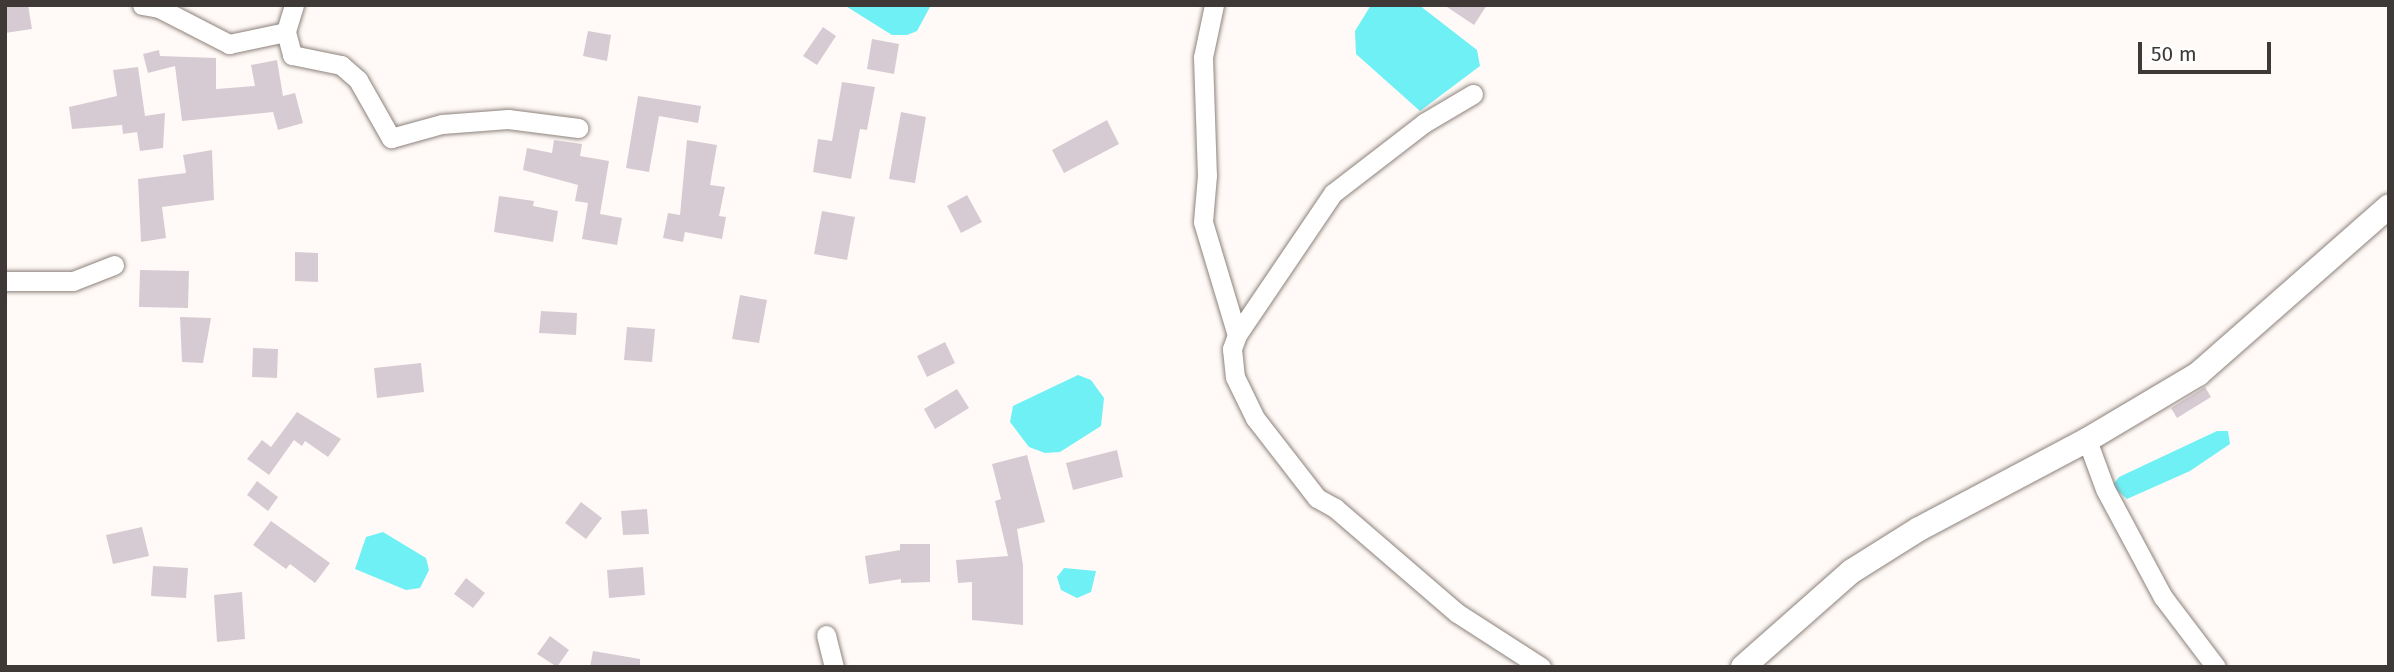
<!DOCTYPE html>
<html>
<head>
<meta charset="utf-8">
<style>
	body { margin:0 }
	#map { position:relative; width:2394px; height:672px; overflow:hidden; background:#fffaf7; font-family:"Fira Sans",sans-serif }
	div>[style] { position:absolute }
	.water>* { inset:0; background:#6ef0f4 }
	.building>* { inset:0; background:#d7cbd3 }
	.roads { filter:drop-shadow(0 0 2px #8d827c) drop-shadow(0 0 2px #8d827c) }
	.minor>* { height:19px; margin:-9.5px; padding:0 9.5px; transform-origin:9.5px; border-radius:9.5px; background:#fff }
	.tertiary>* { height:24px; margin:-12px; padding:0 12px; transform-origin:12px; border-radius:12px; background:#fff }
	span { translate:-50% -50%; white-space:nowrap; text-align:center; line-height:1.15; -webkit-text-stroke:5px #fff; paint-order:stroke }
	.frame { position:absolute; inset:0; border:7px solid #3e3936; pointer-events:none }
	.scale { position:absolute; left:2138px; top:42px; width:133px; height:32px; box-sizing:border-box; border:4px solid #3e3936; border-top:0; padding-left:9px; font-size:21px; line-height:24px; white-space:nowrap; color:#3e3936; -webkit-text-stroke:5px #fff; paint-order:stroke }
</style>
</head>
<body>
<div id="map">
	<div class="water">
		<div style="clip-path:polygon(844px 5px,931px 5px,917px 31px,907px 35px,892px 35px)"></div>
		<div style="clip-path:polygon(1371px 5px,1419px 5px,1477px 50px,1480px 66px,1420px 111px,1356px 54px,1355px 31px)"></div>
		<div style="clip-path:polygon(1078px 375px,1091px 380px,1104px 398px,1101px 426px,1060px 452px,1045px 453px,1029px 447px,1010px 422px,1013px 406px)"></div>
		<div style="clip-path:polygon(2217px 431px,2228px 431px,2230px 444px,2190px 471px,2127px 499px,2112px 486px,2119px 477px)"></div>
		<div style="clip-path:polygon(383px 532px,426px 558px,429px 570px,420px 588px,406px 590px,355px 569px,366px 537px)"></div>
		<div style="clip-path:polygon(1064px 568px,1096px 571px,1091px 592px,1077px 598px,1061px 590px,1057px 577px)"></div>
	</div>
	<div class="building">
		<div style="clip-path:polygon(28px 5px,32px 29px,5px 33px,5px 6px)"></div>
		<div style="clip-path:polygon(1444px 5px,1487px 5px,1474px 25px)"></div>
		<div style="clip-path:polygon(823px 27px,836px 36px,817px 65px,803px 56px)"></div>
		<div style="clip-path:polygon(588px 31px,611px 35px,607px 61px,583px 56px)"></div>
		<div style="clip-path:polygon(872px 39px,899px 44px,894px 74px,867px 69px)"></div>
		<div style="clip-path:polygon(159px 50px,160px 56px,216px 58px,216px 89px,255px 86px,251px 65px,277px 60px,283px 96px,295px 93px,303px 123px,278px 130px,273px 112px,182px 121px,175px 66px,148px 73px,143px 54px)"></div>
		<div style="clip-path:polygon(138px 67px,145px 116px,165px 113px,163px 148px,140px 151px,137px 132px,123px 134px,122px 125px,72px 129px,69px 107px,117px 96px,113px 70px)"></div>
		<div style="clip-path:polygon(842px 82px,875px 87px,867px 130px,860px 129px,851px 179px,813px 172px,818px 139px,832px 141px)"></div>
		<div style="clip-path:polygon(638px 96px,701px 106px,698px 123px,659px 116px,649px 172px,626px 168px)"></div>
		<div style="clip-path:polygon(901px 112px,926px 117px,915px 183px,889px 179px)"></div>
		<div style="clip-path:polygon(1107px 120px,1119px 144px,1064px 173px,1052px 150px)"></div>
		<div style="clip-path:polygon(554px 140px,582px 144px,580px 156px,609px 161px,600px 214px,622px 218px,617px 245px,582px 239px,588px 203px,575px 201px,578px 185px,523px 170px,527px 148px,552px 153px)"></div>
		<div style="clip-path:polygon(687px 140px,717px 145px,710px 185px,725px 187px,719px 216px,726px 217px,722px 239px,685px 232px,683px 242px,663px 238px,668px 213px,680px 215px)"></div>
		<div style="clip-path:polygon(212px 150px,214px 200px,162px 207px,166px 238px,141px 242px,138px 179px,186px 173px,183px 155px)"></div>
		<div style="clip-path:polygon(967px 195px,982px 222px,961px 233px,947px 206px)"></div>
		<div style="clip-path:polygon(499px 196px,534px 201px,533px 206px,558px 211px,553px 242px,494px 232px)"></div>
		<div style="clip-path:polygon(822px 211px,855px 217px,847px 260px,814px 254px)"></div>
		<div style="clip-path:polygon(295px 252px,318px 253px,318px 282px,295px 281px)"></div>
		<div style="clip-path:polygon(140px 270px,189px 271px,188px 308px,139px 307px)"></div>
		<div style="clip-path:polygon(740px 295px,767px 300px,759px 343px,732px 339px)"></div>
		<div style="clip-path:polygon(541px 311px,577px 313px,576px 335px,539px 333px)"></div>
		<div style="clip-path:polygon(180px 317px,211px 318px,203px 363px,182px 362px)"></div>
		<div style="clip-path:polygon(627px 327px,655px 329px,652px 362px,624px 360px)"></div>
		<div style="clip-path:polygon(945px 342px,955px 363px,927px 377px,917px 356px)"></div>
		<div style="clip-path:polygon(253px 348px,278px 349px,277px 378px,252px 377px)"></div>
		<div style="clip-path:polygon(421px 363px,424px 392px,377px 398px,374px 368px)"></div>
		<div style="clip-path:polygon(2205px 387px,2211px 397px,2177px 418px,2171px 408px)"></div>
		<div style="clip-path:polygon(957px 389px,969px 408px,935px 429px,924px 409px)"></div>
		<div style="clip-path:polygon(297px 412px,341px 439px,328px 457px,305px 441px,302px 446px,294px 440px,269px 475px,247px 459px,262px 440px,271px 447px)"></div>
		<div style="clip-path:polygon(1117px 450px,1123px 477px,1073px 490px,1066px 463px)"></div>
		<div style="clip-path:polygon(1027px 455px,1045px 522px,1017px 529px,1023px 565px,1023px 625px,972px 620px,972px 582px,958px 583px,956px 560px,1008px 556px,995px 501px,1001px 499px,992px 464px)"></div>
		<div style="clip-path:polygon(257px 481px,278px 497px,268px 511px,247px 495px)"></div>
		<div style="clip-path:polygon(581px 502px,602px 518px,586px 539px,565px 523px)"></div>
		<div style="clip-path:polygon(647px 509px,649px 534px,623px 535px,621px 511px)"></div>
		<div style="clip-path:polygon(271px 521px,330px 563px,315px 583px,290px 564px,286px 569px,253px 545px)"></div>
		<div style="clip-path:polygon(142px 527px,149px 556px,113px 564px,106px 535px)"></div>
		<div style="clip-path:polygon(900px 544px,930px 544px,930px 582px,901px 583px,901px 579px,869px 584px,865px 556px,900px 550px)"></div>
		<div style="clip-path:polygon(153px 566px,188px 568px,186px 598px,151px 596px)"></div>
		<div style="clip-path:polygon(643px 567px,645px 595px,609px 598px,607px 570px)"></div>
		<div style="clip-path:polygon(466px 578px,485px 593px,473px 608px,454px 594px)"></div>
		<div style="clip-path:polygon(242px 592px,245px 639px,217px 642px,214px 595px)"></div>
		<div style="clip-path:polygon(550px 636px,569px 650px,557px 667px,537px 654px)"></div>
		<div style="clip-path:polygon(593px 651px,640px 659px,640px 667px,590px 667px)"></div>
	</div>
	<div class="roads">
		<div class="minor">
			<div style="left:142px;top:5px;width:17px;rotate:10deg"></div>
			<div style="left:159px;top:8px;width:79px;rotate:27.2deg"></div>
			<div style="left:229px;top:44px;width:58px;rotate:-11.9deg"></div>
			<div style="left:294px;top:5px;width:28px;rotate:107deg"></div>
			<div style="left:286px;top:32px;width:24px;rotate:75deg"></div>
			<div style="left:292px;top:55px;width:50px;rotate:11.5deg"></div>
			<div style="left:341px;top:65px;width:23px;rotate:41deg"></div>
			<div style="left:358px;top:80px;width:67px;rotate:60.4deg"></div>
			<div style="left:391px;top:138px;width:53px;rotate:-15.4deg"></div>
			<div style="left:442px;top:124px;width:66px;rotate:-4.3deg"></div>
			<div style="left:508px;top:119px;width:71px;rotate:7.3deg"></div>
			<div style="left:1214px;top:5px;width:53px;rotate:101.9deg"></div>
			<div style="left:1203px;top:57px;width:118px;rotate:88.1deg"></div>
			<div style="left:1207px;top:175px;width:47px;rotate:94.9deg"></div>
			<div style="left:1203px;top:222px;width:118px;rotate:73.3deg"></div>
			<div style="left:1473px;top:94px;width:57px;rotate:149.4deg"></div>
			<div style="left:1424px;top:123px;width:115px;rotate:142.4deg"></div>
			<div style="left:1333px;top:193px;width:171px;rotate:124.1deg"></div>
			<div style="left:1237px;top:335px;width:15px;rotate:110deg"></div>
			<div style="left:1232px;top:349px;width:28px;rotate:84deg"></div>
			<div style="left:1235px;top:377px;width:46px;rotate:64deg"></div>
			<div style="left:1255px;top:418px;width:101px;rotate:52.2deg"></div>
			<div style="left:1317px;top:498px;width:21px;rotate:29deg"></div>
			<div style="left:1335px;top:508px;width:161px;rotate:40.7deg"></div>
			<div style="left:1457px;top:613px;width:100px;rotate:32.7deg"></div>
			<div style="left:5px;top:281px;width:68px"></div>
			<div style="left:73px;top:281px;width:44px;rotate:-21.3deg"></div>
			<div style="left:2087px;top:440px;width:52px;rotate:69.8deg"></div>
			<div style="left:2105px;top:489px;width:123px;rotate:61.8deg"></div>
			<div style="left:2163px;top:597px;width:88px;rotate:52.9deg"></div>
			<div style="left:826px;top:635px;width:33px;rotate:76deg"></div>
		</div>
		<div class="tertiary">
			<div style="left:1743px;top:667px;width:145px;rotate:-41.4deg"></div>
			<div style="left:1852px;top:571px;width:79px;rotate:-32.1deg"></div>
			<div style="left:1919px;top:529px;width:190px;rotate:-27.9deg"></div>
			<div style="left:2087px;top:440px;width:129px;rotate:-30.7deg"></div>
			<div style="left:2198px;top:374px;width:254px;rotate:-41.3deg"></div>
		</div>
	</div>
	<div class="frame"></div>
	<div class="scale">50 m</div>
</div>
</body>
</html>
